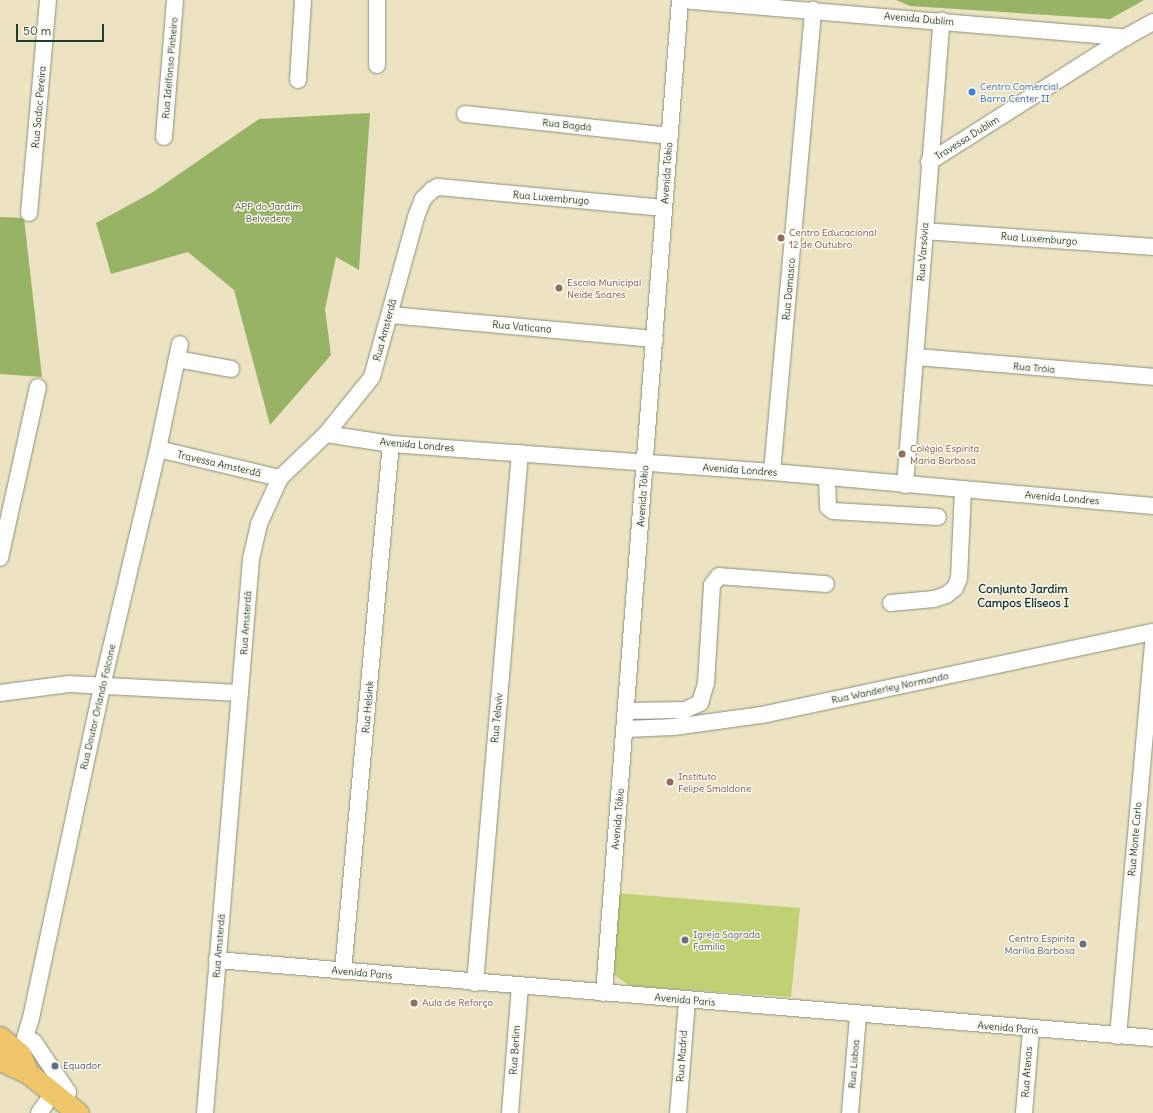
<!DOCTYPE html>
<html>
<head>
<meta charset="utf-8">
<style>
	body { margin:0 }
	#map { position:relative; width:1153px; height:1113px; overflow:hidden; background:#ece3c2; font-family:Delius,sans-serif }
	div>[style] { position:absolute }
	.green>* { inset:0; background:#c0d174 }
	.forest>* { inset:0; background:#98b366 }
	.roads { filter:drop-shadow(0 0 1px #86907b) drop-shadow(0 0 1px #86907b) }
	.minor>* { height:16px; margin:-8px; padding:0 8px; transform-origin:8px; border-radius:8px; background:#fff }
	.major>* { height:21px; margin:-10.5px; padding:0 10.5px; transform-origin:10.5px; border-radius:10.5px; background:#eec569 }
	.dots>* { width:11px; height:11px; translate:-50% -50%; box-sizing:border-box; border:2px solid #fbf7ec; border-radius:50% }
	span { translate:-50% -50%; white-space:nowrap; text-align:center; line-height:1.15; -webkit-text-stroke:3px #fbf7ec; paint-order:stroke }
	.street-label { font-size:10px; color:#1f3d34 }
	.shop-label { font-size:10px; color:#366cbe }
	.left { translate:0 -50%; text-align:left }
	.park-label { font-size:10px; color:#3f5b41 }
	.education-label { font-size:10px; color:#785e54 }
	.worship-label { font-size:10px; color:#5b616d }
	.right { translate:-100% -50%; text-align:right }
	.service-label { font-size:10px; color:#4e5e75 }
	.quarter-label { font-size:12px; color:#1f3d34; font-weight:700 }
	.scale { position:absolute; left:16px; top:24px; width:88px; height:18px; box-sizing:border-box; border:2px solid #1f3d34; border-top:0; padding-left:5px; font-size:12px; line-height:14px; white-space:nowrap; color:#1f3d34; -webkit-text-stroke:3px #fbf7ec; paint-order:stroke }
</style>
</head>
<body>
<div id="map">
	<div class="green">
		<div style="clip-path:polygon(616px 893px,800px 908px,791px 997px,630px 986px,614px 975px)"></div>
	</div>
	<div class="forest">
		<div style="clip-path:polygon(896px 0,1144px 0,1110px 19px,910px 6px)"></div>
		<div style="clip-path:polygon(370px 113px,359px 270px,336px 257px,325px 309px,331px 355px,270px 425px,234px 290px,188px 252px,111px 274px,96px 223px,153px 192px,259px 119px)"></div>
		<div style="clip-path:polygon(0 217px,24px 218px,42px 377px,0 374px)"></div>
	</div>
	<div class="roads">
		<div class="minor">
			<div style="left:681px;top:0;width:447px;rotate:4.8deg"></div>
			<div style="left:1126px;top:37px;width:31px;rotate:-29deg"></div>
			<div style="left:377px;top:65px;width:65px;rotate:-90deg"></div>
			<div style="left:298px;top:80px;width:80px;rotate:-86.4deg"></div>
			<div style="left:465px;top:114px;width:206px;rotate:6.1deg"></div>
			<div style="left:164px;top:137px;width:137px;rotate:-85.4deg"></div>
			<div style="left:929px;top:162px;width:233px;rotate:-32.4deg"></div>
			<div style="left:29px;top:213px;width:214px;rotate:-84.9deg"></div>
			<div style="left:925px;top:231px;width:229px;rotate:4deg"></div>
			<div style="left:390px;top:315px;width:266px;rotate:5.2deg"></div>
			<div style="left:916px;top:357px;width:238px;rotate:4.8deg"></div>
			<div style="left:177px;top:359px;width:55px;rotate:10.5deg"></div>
			<div style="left:326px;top:434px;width:66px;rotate:8.7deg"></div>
			<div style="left:391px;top:444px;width:382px;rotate:4.2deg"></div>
			<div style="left:772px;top:472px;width:383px;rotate:5.1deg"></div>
			<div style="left:158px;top:449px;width:125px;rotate:13.4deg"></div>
			<div style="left:772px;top:472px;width:464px;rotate:-84.9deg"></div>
			<div style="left:827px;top:478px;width:29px;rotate:88deg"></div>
			<div style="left:828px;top:507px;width:6px;rotate:39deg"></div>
			<div style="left:833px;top:511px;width:105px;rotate:3.3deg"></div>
			<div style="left:905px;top:485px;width:466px;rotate:-85.5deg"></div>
			<div style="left:0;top:558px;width:175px;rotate:-77.5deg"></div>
			<div style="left:891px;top:603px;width:43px;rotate:-5.3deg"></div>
			<div style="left:934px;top:599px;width:13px;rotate:-18deg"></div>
			<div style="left:946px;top:595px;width:11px;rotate:-38deg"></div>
			<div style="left:955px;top:588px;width:11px;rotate:-68deg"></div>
			<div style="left:959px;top:578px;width:88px;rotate:-87.4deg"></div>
			<div style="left:0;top:693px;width:70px;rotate:-7.4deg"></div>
			<div style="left:69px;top:684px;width:171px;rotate:3deg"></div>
			<div style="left:627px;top:711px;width:58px;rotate:-1deg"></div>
			<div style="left:685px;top:710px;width:17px;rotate:-25deg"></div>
			<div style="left:700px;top:703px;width:21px;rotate:-73deg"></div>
			<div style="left:706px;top:683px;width:98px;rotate:-86.5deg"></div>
			<div style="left:712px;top:585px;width:11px;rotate:-52deg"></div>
			<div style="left:719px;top:576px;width:107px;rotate:4.3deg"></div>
			<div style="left:625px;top:729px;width:49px;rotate:-2.3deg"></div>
			<div style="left:674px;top:727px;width:89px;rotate:-7.8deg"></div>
			<div style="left:762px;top:715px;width:400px;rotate:-12deg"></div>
			<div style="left:217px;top:960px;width:939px;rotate:4.76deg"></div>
			<div style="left:343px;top:971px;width:529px;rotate:-84.8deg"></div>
			<div style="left:475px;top:983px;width:532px;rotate:-85.15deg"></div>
			<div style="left:604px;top:993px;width:996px;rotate:-85.62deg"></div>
			<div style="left:1118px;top:1036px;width:396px;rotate:-84.9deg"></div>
			<div style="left:26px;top:1037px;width:9px;rotate:32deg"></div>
			<div style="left:34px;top:1042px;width:60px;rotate:55.8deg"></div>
			<div style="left:68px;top:1092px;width:11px;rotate:105deg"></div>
			<div style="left:14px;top:1063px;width:11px;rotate:-56deg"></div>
			<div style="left:20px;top:1054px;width:38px;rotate:-73deg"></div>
			<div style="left:31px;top:1018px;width:340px;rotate:-77.9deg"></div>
			<div style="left:102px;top:686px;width:244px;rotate:-76.7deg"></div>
			<div style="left:158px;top:449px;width:107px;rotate:-78.2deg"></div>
			<div style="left:39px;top:1113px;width:24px;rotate:-54deg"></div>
			<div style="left:205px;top:1113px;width:556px;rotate:-85.25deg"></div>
			<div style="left:251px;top:559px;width:36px;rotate:-77deg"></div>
			<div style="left:259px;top:524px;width:51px;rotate:-65.5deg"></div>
			<div style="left:280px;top:478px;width:64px;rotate:-43.7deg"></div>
			<div style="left:326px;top:434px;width:73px;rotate:-51.1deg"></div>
			<div style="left:372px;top:377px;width:166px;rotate:-74.6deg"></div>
			<div style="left:416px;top:217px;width:19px;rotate:-69deg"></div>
			<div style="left:423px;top:199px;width:13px;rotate:-45deg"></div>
			<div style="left:432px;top:190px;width:7px;rotate:-27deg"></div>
			<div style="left:438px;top:187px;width:227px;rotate:5.3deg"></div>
			<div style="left:510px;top:1113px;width:127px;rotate:-85.5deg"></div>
			<div style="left:678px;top:1113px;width:113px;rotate:-85.4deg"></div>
			<div style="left:850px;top:1113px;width:98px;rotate:-85.3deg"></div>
			<div style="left:1024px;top:1113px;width:83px;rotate:-85.2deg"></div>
		</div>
		<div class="major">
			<div style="left:0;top:1037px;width:26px;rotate:40deg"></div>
			<div style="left:20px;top:1054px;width:21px;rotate:67deg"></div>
			<div style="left:0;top:1060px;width:31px;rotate:25deg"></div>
			<div style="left:28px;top:1073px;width:64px;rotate:38.7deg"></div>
		</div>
	</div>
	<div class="dots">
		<div style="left:972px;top:92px;background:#3f7fe0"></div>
		<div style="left:781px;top:238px;background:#8d6e63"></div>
		<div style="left:559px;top:288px;background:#8d6e63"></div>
		<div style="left:902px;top:454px;background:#8d6e63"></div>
		<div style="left:670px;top:782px;background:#8d6e63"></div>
		<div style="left:685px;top:940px;background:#6b7280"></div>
		<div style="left:1083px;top:944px;background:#6b7280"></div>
		<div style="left:414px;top:1003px;background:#8d6e63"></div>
		<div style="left:55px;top:1066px;background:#5c6f8a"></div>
	</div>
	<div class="street-label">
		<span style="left:919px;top:19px;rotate:5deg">Avenida Dublim</span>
		<span style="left:170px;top:68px;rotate:-85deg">Rua Idelfonso Pinheiro</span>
		<span style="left:39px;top:107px;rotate:-85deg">Rua Sadoc Pereira</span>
		<span style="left:567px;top:125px;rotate:6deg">Rua Bagdá</span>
		<span style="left:967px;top:138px;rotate:-32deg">Travessa Dublim</span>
		<span style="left:667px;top:173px;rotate:-86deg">Avenida Tókio</span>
		<span style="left:551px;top:198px;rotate:5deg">Rua Luxembrugo</span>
		<span style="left:1039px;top:239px;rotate:4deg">Rua Luxemburgo</span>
		<span style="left:923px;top:252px;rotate:-86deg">Rua Varsóvia</span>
		<span style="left:789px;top:289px;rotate:-85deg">Rua Damasco</span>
		<span style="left:522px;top:327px;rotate:5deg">Rua Vaticano</span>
		<span style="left:385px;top:330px;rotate:-75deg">Rua Amsterdã</span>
		<span style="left:1034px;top:368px;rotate:5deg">Rua Tróia</span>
		<span style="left:417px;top:445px;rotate:5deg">Avenida Londres</span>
		<span style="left:219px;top:464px;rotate:13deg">Travessa Amsterdã</span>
		<span style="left:740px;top:470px;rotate:4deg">Avenida Londres</span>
		<span style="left:643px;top:496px;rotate:-86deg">Avenida Tókio</span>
		<span style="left:1062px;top:498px;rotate:5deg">Avenida Londres</span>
		<span style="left:246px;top:623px;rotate:-86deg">Rua Amsterdã</span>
		<span style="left:890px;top:688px;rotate:-12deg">Rua Wanderley Normando</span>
		<span style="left:98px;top:707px;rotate:-77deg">Rua Doutor Orlando Falcone</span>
		<span style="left:368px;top:707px;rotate:-85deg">Rua Helsink</span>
		<span style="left:497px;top:718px;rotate:-85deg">Rua Telaviv</span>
		<span style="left:618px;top:819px;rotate:-85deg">Avenida Tókio</span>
		<span style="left:1135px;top:839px;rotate:-85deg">Rua Monte Carlo</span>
		<span style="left:219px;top:946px;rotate:-85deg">Rua Amsterdã</span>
		<span style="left:362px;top:973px;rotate:5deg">Avenida Paris</span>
		<span style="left:685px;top:1000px;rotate:5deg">Avenida Paris</span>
		<span style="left:1008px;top:1028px;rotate:5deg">Avenida Paris</span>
		<span style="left:515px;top:1050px;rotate:-86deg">Rua Berlim</span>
		<span style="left:682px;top:1056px;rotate:-86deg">Rua Madrid</span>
		<span style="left:854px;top:1064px;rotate:-85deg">Rua Lisboa</span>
		<span style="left:1027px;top:1072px;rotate:-86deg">Rua Atenas</span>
	</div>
	<div class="shop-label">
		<span class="left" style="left:980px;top:92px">Centro Comercial<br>Barra Center II</span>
	</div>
	<div class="park-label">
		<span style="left:268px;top:212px">APP do Jardim<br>Belvedere</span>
	</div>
	<div class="education-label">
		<span class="left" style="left:789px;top:238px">Centro Educacional<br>12 de Outubro</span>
		<span class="left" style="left:567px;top:288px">Escola Municipal<br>Neide Soares</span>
		<span class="left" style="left:910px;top:454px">Colégio Espirita<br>Maria Barbosa</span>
		<span class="left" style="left:678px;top:782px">Instituto<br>Felipe Smaldone</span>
		<span class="left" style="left:422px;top:1003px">Aula de Reforço</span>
	</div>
	<div class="worship-label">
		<span class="left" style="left:693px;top:940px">Igreja Sagrada<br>Família</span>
		<span class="right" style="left:1075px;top:944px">Centro Espírita<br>Marília Barbosa</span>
	</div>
	<div class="service-label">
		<span class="left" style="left:63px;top:1066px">Equador</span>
	</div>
	<div class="quarter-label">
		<span style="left:1023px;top:596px">Conjunto Jardim<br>Campos Elíseos I</span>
	</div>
	<div class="scale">50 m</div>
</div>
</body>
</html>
